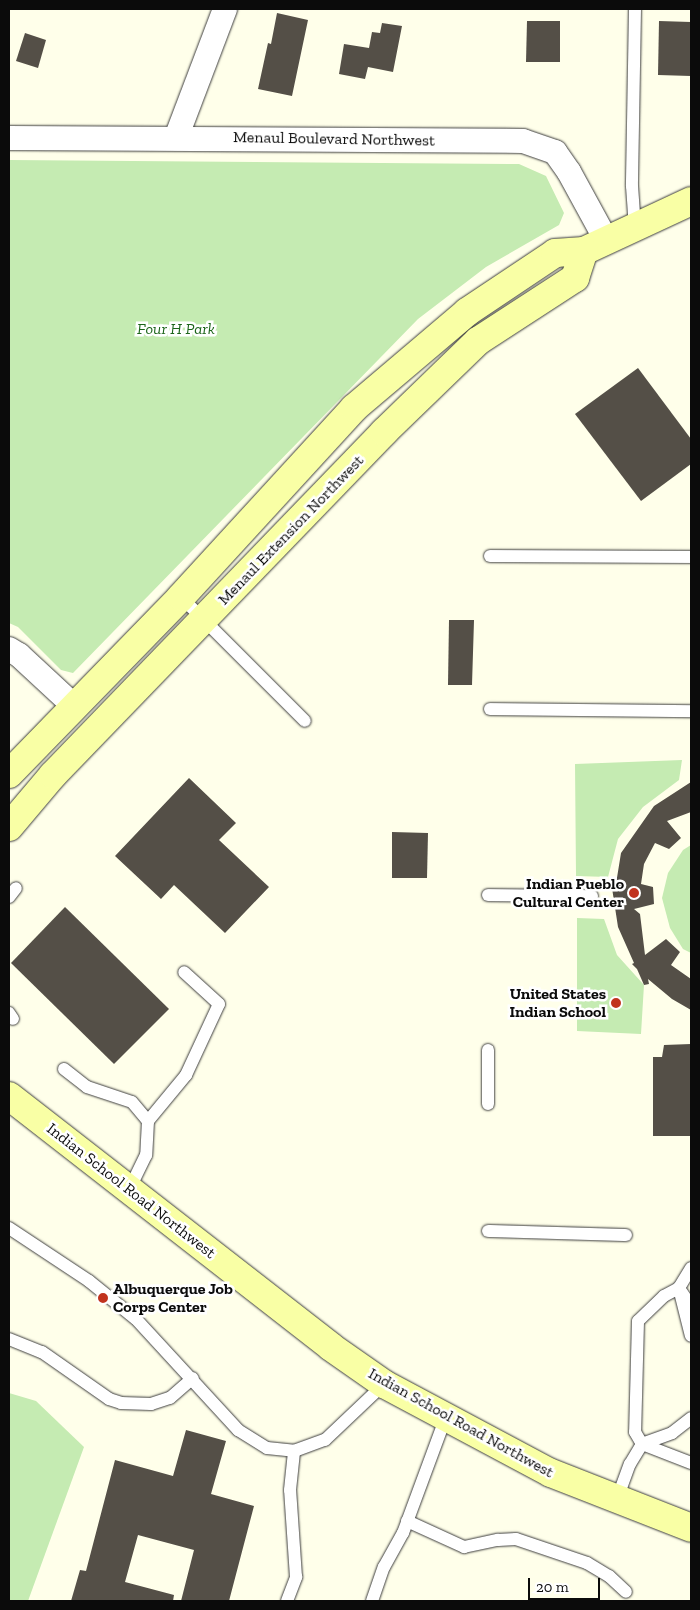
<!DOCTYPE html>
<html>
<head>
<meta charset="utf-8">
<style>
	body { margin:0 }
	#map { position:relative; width:700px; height:1610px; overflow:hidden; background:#ffffea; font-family:"Zilla Slab",serif }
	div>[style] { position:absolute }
	.green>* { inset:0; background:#c5ebb2 }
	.building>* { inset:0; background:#544f47 }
	.roads { filter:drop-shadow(0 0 1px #3e3e3e) drop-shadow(0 0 1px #3e3e3e) }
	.service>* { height:12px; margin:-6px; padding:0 6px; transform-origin:6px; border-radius:6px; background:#fff }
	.minor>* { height:24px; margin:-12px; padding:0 12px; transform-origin:12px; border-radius:12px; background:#fff }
	.secondary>* { height:28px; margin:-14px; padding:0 14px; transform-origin:14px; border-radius:14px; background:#f9ffa5 }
	.dots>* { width:14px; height:14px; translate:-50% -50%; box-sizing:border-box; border:2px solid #fff; border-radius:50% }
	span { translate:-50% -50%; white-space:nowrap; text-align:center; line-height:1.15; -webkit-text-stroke:5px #fff; paint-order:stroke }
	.street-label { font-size:16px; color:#0b0b0b }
	.park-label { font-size:16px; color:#1c651a; font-style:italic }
	.poi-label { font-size:16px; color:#0b0b0b; font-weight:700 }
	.right { translate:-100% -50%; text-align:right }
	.left { translate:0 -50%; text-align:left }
	.frame { position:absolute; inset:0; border:10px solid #0b0b0b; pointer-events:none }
	.scale { position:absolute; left:528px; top:1578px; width:72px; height:22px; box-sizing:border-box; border:2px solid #0b0b0b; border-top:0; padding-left:6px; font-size:15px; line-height:18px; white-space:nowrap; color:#0b0b0b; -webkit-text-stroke:4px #fff; paint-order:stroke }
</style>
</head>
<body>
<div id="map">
	<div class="green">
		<div style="clip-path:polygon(9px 160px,519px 164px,546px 176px,564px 213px,559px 225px,486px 267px,418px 319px,73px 673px,61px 670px,18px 627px,9px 623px)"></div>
		<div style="clip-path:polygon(682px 760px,679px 780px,643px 807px,618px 839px,608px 877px,576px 876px,575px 764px)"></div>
		<div style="clip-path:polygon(691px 845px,691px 953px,683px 949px,670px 928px,662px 898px,668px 873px,683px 850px)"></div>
		<div style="clip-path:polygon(577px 918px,604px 919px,617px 955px,644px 985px,641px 1034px,577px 1031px)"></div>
		<div style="clip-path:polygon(9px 1393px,36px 1401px,84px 1447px,28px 1601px,9px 1601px)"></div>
	</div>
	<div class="building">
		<div style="clip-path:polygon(277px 13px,308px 20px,292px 96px,258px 89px,268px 43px,271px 44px)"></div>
		<div style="clip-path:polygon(527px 21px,560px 21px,560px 62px,526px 62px)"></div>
		<div style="clip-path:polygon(659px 21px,691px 22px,691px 76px,658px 75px)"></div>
		<div style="clip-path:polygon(382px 23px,402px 26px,393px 72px,368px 67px,365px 79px,339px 74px,344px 44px,369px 48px,372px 32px,380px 33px)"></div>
		<div style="clip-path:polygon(25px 33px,46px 40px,38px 68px,16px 61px)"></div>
		<div style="clip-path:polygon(638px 368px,691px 439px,691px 464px,641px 501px,575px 414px)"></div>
		<div style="clip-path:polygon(449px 620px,474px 620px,472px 685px,448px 685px)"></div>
		<div style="clip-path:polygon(189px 778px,236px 823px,219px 840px,269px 887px,225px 933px,174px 885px,161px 899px,115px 856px)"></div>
		<div style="clip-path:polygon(691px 782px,691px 812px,667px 821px,681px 838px,669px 849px,655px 843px,644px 864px,641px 884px,653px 887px,654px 904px,634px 909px,640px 914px,645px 955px,666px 939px,680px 952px,671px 965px,691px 979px,691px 1010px,672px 999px,648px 979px,649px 984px,644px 985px,637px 969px,632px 964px,634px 963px,618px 927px,612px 888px,615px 890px,621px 853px,654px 806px)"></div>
		<div style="clip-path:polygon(392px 832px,428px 833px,427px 878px,392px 878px)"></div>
		<div style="clip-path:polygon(65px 907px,169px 1009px,114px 1064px,11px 963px)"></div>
		<div style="clip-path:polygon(691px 1044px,691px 1136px,653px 1136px,653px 1057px,662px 1057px,664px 1045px)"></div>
		<div style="clip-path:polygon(186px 1430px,226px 1441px,211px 1494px,254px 1506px,229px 1601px,181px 1601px,194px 1550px,138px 1535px,125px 1582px,174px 1595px,173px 1601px,71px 1601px,80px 1570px,86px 1571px,115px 1460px,173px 1476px)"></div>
	</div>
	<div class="roads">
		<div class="service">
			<div style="left:635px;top:9px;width:177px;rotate:91deg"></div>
			<div style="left:632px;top:186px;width:42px;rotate:85.9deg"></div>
			<div style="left:490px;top:556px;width:201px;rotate:0.3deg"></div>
			<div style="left:181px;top:597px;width:175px;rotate:45deg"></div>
			<div style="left:490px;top:709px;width:201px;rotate:0.6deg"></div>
			<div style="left:488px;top:895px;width:104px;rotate:0.6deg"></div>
			<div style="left:9px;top:897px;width:11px;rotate:-52deg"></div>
			<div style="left:9px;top:1013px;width:7px;rotate:56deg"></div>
			<div style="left:64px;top:1069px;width:29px;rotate:38deg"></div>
			<div style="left:87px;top:1087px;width:47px;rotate:18.4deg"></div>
			<div style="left:132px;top:1102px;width:25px;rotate:50deg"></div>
			<div style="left:148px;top:1121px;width:34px;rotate:93deg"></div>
			<div style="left:146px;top:1155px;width:39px;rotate:116deg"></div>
			<div style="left:488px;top:1104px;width:54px;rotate:-90deg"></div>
			<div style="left:148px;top:1121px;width:60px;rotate:-50.4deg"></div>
			<div style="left:186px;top:1075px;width:78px;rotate:-65.1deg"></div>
			<div style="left:219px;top:1004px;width:47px;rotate:-137.6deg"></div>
			<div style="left:9px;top:1228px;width:96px;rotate:33.5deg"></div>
			<div style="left:89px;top:1281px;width:60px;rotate:39deg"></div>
			<div style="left:136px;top:1319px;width:151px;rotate:47.4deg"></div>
			<div style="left:238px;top:1430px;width:34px;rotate:32deg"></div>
			<div style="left:267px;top:1448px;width:27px;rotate:6deg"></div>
			<div style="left:294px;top:1451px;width:33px;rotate:-20deg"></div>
			<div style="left:325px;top:1440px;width:81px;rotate:-43.5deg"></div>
			<div style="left:488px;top:1231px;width:138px;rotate:1.7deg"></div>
			<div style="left:691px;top:1268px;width:23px;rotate:121deg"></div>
			<div style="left:679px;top:1288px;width:49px;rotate:76deg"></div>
			<div style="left:691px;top:1306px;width:22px;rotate:-124deg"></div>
			<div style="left:679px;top:1288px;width:17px;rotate:152deg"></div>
			<div style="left:664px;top:1296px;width:36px;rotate:136deg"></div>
			<div style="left:638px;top:1321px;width:111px;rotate:91.5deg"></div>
			<div style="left:635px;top:1432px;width:14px;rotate:60deg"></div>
			<div style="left:642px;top:1444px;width:53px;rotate:21.2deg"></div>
			<div style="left:9px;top:1339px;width:35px;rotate:22deg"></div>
			<div style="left:42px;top:1352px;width:82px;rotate:35deg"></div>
			<div style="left:109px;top:1399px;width:13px;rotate:18deg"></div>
			<div style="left:121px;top:1403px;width:30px;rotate:2deg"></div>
			<div style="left:151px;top:1404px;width:20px;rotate:-18deg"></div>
			<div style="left:170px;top:1398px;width:30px;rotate:-41deg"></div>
			<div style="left:617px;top:1499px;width:37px;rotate:-70deg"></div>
			<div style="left:630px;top:1464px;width:23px;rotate:-59deg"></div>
			<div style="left:642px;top:1444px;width:32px;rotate:-20deg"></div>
			<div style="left:672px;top:1433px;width:24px;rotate:-38deg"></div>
			<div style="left:407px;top:1521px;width:63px;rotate:24.5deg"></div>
			<div style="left:464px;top:1547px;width:35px;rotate:-12deg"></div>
			<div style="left:498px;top:1540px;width:18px;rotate:-3deg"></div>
			<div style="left:516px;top:1539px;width:75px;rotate:18.7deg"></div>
			<div style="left:587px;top:1563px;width:26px;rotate:31deg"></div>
			<div style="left:609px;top:1576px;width:23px;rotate:43deg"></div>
			<div style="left:287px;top:1601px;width:26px;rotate:-69deg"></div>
			<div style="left:296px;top:1577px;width:87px;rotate:-93.9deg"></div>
			<div style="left:290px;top:1490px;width:39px;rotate:-84deg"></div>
			<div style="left:372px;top:1601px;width:36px;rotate:-71deg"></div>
			<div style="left:384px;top:1567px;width:39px;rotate:-61deg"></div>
			<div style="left:403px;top:1533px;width:124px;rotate:-69.7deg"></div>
		</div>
		<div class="minor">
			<div style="left:9px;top:138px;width:514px;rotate:0.33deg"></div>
			<div style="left:523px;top:141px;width:34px;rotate:19deg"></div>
			<div style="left:555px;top:152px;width:24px;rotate:55deg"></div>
			<div style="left:569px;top:172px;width:77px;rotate:61.4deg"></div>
			<div style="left:176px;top:138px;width:138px;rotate:-69.2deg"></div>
			<div style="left:9px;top:649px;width:12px;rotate:31deg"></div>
			<div style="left:19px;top:655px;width:75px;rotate:42.8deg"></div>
		</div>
		<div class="secondary">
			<div style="left:9px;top:774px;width:247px;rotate:-45.8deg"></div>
			<div style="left:181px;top:597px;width:256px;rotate:-47.5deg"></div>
			<div style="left:354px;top:408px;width:148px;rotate:-40.3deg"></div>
			<div style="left:467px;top:312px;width:106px;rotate:-33.8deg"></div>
			<div style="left:555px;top:253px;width:29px;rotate:-4deg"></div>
			<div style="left:584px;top:251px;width:118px;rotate:-25deg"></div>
			<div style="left:9px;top:827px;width:68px;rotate:-49.8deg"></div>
			<div style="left:53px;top:775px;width:477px;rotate:-46deg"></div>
			<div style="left:384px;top:432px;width:131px;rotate:-44.1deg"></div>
			<div style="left:478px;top:341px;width:116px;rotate:-33deg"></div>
			<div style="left:575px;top:278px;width:28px;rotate:-72deg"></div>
			<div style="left:9px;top:1096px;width:408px;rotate:37.9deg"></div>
			<div style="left:331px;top:1347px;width:65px;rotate:34.9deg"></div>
			<div style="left:384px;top:1384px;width:189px;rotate:28.1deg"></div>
			<div style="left:551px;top:1473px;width:150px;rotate:21.4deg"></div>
		</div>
	</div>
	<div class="dots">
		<div style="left:634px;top:893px;background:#c1331e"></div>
		<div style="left:616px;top:1003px;background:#c1331e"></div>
		<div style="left:103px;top:1298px;background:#c1331e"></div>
	</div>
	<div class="street-label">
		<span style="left:334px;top:139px;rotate:1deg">Menaul Boulevard Northwest</span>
		<span style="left:291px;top:530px;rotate:-46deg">Menaul Extension Northwest</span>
		<span style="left:131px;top:1191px;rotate:38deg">Indian School Road Northwest</span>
		<span style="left:461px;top:1423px;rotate:29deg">Indian School Road Northwest</span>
	</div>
	<div class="park-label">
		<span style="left:176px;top:329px">Four H Park</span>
	</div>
	<div class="poi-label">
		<span class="right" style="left:624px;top:893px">Indian Pueblo<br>Cultural Center</span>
		<span class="right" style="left:606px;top:1003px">United States<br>Indian School</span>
		<span class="left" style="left:113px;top:1298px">Albuquerque Job<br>Corps Center</span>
	</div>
	<div class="frame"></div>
	<div class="scale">20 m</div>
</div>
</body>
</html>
